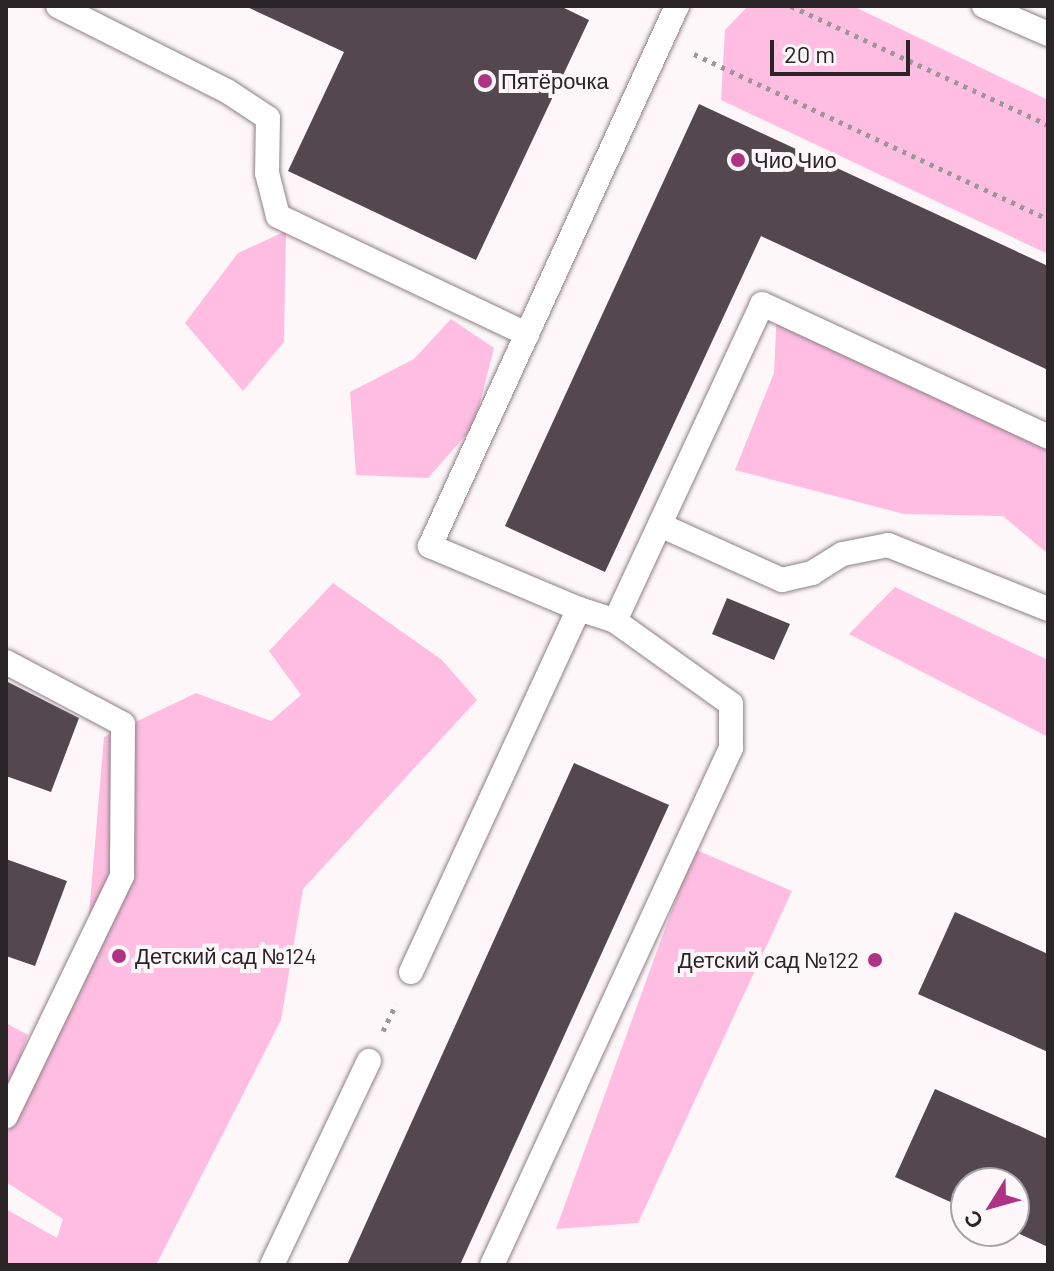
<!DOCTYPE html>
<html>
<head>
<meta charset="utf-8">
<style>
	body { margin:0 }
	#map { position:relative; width:1054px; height:1271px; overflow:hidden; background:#fdf7fa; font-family:Barlow,sans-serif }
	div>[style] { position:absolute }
	.green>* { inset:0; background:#febde1 }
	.building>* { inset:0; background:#54474e }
	.path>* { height:5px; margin-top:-2.5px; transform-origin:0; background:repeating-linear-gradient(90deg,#9c9699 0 4px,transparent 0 10px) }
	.roads { filter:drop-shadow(0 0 2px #8e8087) drop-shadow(0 0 2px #8e8087) }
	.service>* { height:24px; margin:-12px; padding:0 12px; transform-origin:12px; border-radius:12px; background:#fff }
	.dots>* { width:22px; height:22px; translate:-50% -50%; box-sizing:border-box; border:4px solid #fdf7fa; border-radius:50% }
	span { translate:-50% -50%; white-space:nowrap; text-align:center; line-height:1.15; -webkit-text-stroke:8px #fdf7fa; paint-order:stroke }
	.poi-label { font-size:22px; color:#2a2427 }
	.left { translate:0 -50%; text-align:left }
	.right { translate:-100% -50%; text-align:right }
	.frame { position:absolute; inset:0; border:8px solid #2a2427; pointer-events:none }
	.north { position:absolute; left:950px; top:1167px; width:80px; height:80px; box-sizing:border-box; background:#fdf7fa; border:2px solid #a9a3a6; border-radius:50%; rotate:233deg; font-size:22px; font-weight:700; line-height:32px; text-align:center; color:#2a2427 }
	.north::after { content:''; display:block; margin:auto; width:28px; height:36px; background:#ae3385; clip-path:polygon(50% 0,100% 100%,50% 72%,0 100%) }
	.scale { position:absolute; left:770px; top:40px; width:140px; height:36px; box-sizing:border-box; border:4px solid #2a2427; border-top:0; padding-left:10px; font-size:24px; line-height:28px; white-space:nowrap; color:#2a2427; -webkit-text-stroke:6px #fdf7fa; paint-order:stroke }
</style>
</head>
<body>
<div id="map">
	<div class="green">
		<div style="clip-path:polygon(748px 6px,853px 6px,1048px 100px,1048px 254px,721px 100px,725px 30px)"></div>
		<div style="clip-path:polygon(286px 231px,284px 342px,243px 391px,185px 323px,238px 253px)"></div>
		<div style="clip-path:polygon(777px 310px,1048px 442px,1048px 554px,1003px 516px,904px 514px,735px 470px,774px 373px)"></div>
		<div style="clip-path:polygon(451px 319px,494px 348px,474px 426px,428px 478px,356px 475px,350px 392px,414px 359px)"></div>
		<div style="clip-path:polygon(333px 583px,442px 660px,477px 700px,303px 889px,281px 1020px,156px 1265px,6px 1265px,6px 1209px,57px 1238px,63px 1219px,6px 1182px,6px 1134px,20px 1115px,88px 927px,104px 737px,196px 693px,271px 721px,301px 695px,269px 651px)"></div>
		<div style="clip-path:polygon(895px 587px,1048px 660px,1048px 737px,849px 634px)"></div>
		<div style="clip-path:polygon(694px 849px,792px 891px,638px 1223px,556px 1229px)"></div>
		<div style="clip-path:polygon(6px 1023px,28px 1035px,6px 1098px)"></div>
	</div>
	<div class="building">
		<div style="clip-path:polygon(245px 6px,560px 6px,589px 20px,476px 260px,288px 171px,344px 52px)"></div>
		<div style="clip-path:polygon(699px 104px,1048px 266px,1048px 370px,761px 236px,605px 572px,505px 526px)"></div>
		<div style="clip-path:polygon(727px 598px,790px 624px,774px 660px,712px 634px)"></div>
		<div style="clip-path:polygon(6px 681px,79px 718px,51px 792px,6px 776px)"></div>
		<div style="clip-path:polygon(574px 763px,669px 805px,460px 1265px,347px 1265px)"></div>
		<div style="clip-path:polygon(6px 859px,67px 881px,35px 966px,6px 956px)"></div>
		<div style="clip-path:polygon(955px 912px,1048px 954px,1048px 1052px,918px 994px)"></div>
		<div style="clip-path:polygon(935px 1089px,1048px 1139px,1048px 1247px,1013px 1231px,1014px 1183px,966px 1183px,966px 1209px,895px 1177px)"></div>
	</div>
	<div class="path">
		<div style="left:791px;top:6px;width:283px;rotate:24.8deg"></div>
		<div style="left:694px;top:54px;width:391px;rotate:25deg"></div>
		<div style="left:383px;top:1031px;width:30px;rotate:-64deg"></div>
	</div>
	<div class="roads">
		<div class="service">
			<div style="left:58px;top:6px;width:189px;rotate:26.7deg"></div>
			<div style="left:227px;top:91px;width:49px;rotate:33.4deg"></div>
			<div style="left:268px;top:118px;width:55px;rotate:91deg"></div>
			<div style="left:267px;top:173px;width:44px;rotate:75.7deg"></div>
			<div style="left:278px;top:216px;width:276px;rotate:25.4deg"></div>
			<div style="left:984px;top:6px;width:70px;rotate:23.6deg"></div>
			<div style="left:660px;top:525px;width:134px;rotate:24.3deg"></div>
			<div style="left:782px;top:580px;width:31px;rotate:-13deg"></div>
			<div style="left:812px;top:573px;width:36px;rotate:-32deg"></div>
			<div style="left:843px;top:554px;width:46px;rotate:-11.3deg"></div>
			<div style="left:888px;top:545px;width:172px;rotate:21.8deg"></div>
			<div style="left:579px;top:609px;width:38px;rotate:18deg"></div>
			<div style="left:615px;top:621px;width:349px;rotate:-65.1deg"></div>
			<div style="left:762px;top:304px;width:315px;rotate:24.9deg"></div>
			<div style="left:6px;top:662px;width:132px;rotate:27.9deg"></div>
			<div style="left:123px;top:724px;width:152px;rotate:90.4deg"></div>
			<div style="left:122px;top:876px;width:267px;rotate:115.8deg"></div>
			<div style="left:411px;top:972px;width:400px;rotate:-65.2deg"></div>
			<div style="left:579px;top:609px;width:162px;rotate:-157.1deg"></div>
			<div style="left:430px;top:546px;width:594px;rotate:-65.42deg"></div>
			<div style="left:272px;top:1265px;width:226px;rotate:-64.6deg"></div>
			<div style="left:492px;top:1265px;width:570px;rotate:-65.19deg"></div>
			<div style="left:731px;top:748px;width:44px;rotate:-90deg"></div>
			<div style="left:731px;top:704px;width:143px;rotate:-144.4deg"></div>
		</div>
	</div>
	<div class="dots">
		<div style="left:485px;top:81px;background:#ae3385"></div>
		<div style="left:738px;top:160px;background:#ae3385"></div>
		<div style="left:119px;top:956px;background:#ae3385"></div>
		<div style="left:875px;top:960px;background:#ae3385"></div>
	</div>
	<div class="poi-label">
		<span class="left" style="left:501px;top:81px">Пятёрочка</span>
		<span class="left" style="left:754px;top:160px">Чио Чио</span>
		<span class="left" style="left:135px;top:956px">Детский сад №124</span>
		<span class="right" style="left:859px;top:960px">Детский сад №122</span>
	</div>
	<div class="frame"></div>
	<div class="north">С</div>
	<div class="scale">20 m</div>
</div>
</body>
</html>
